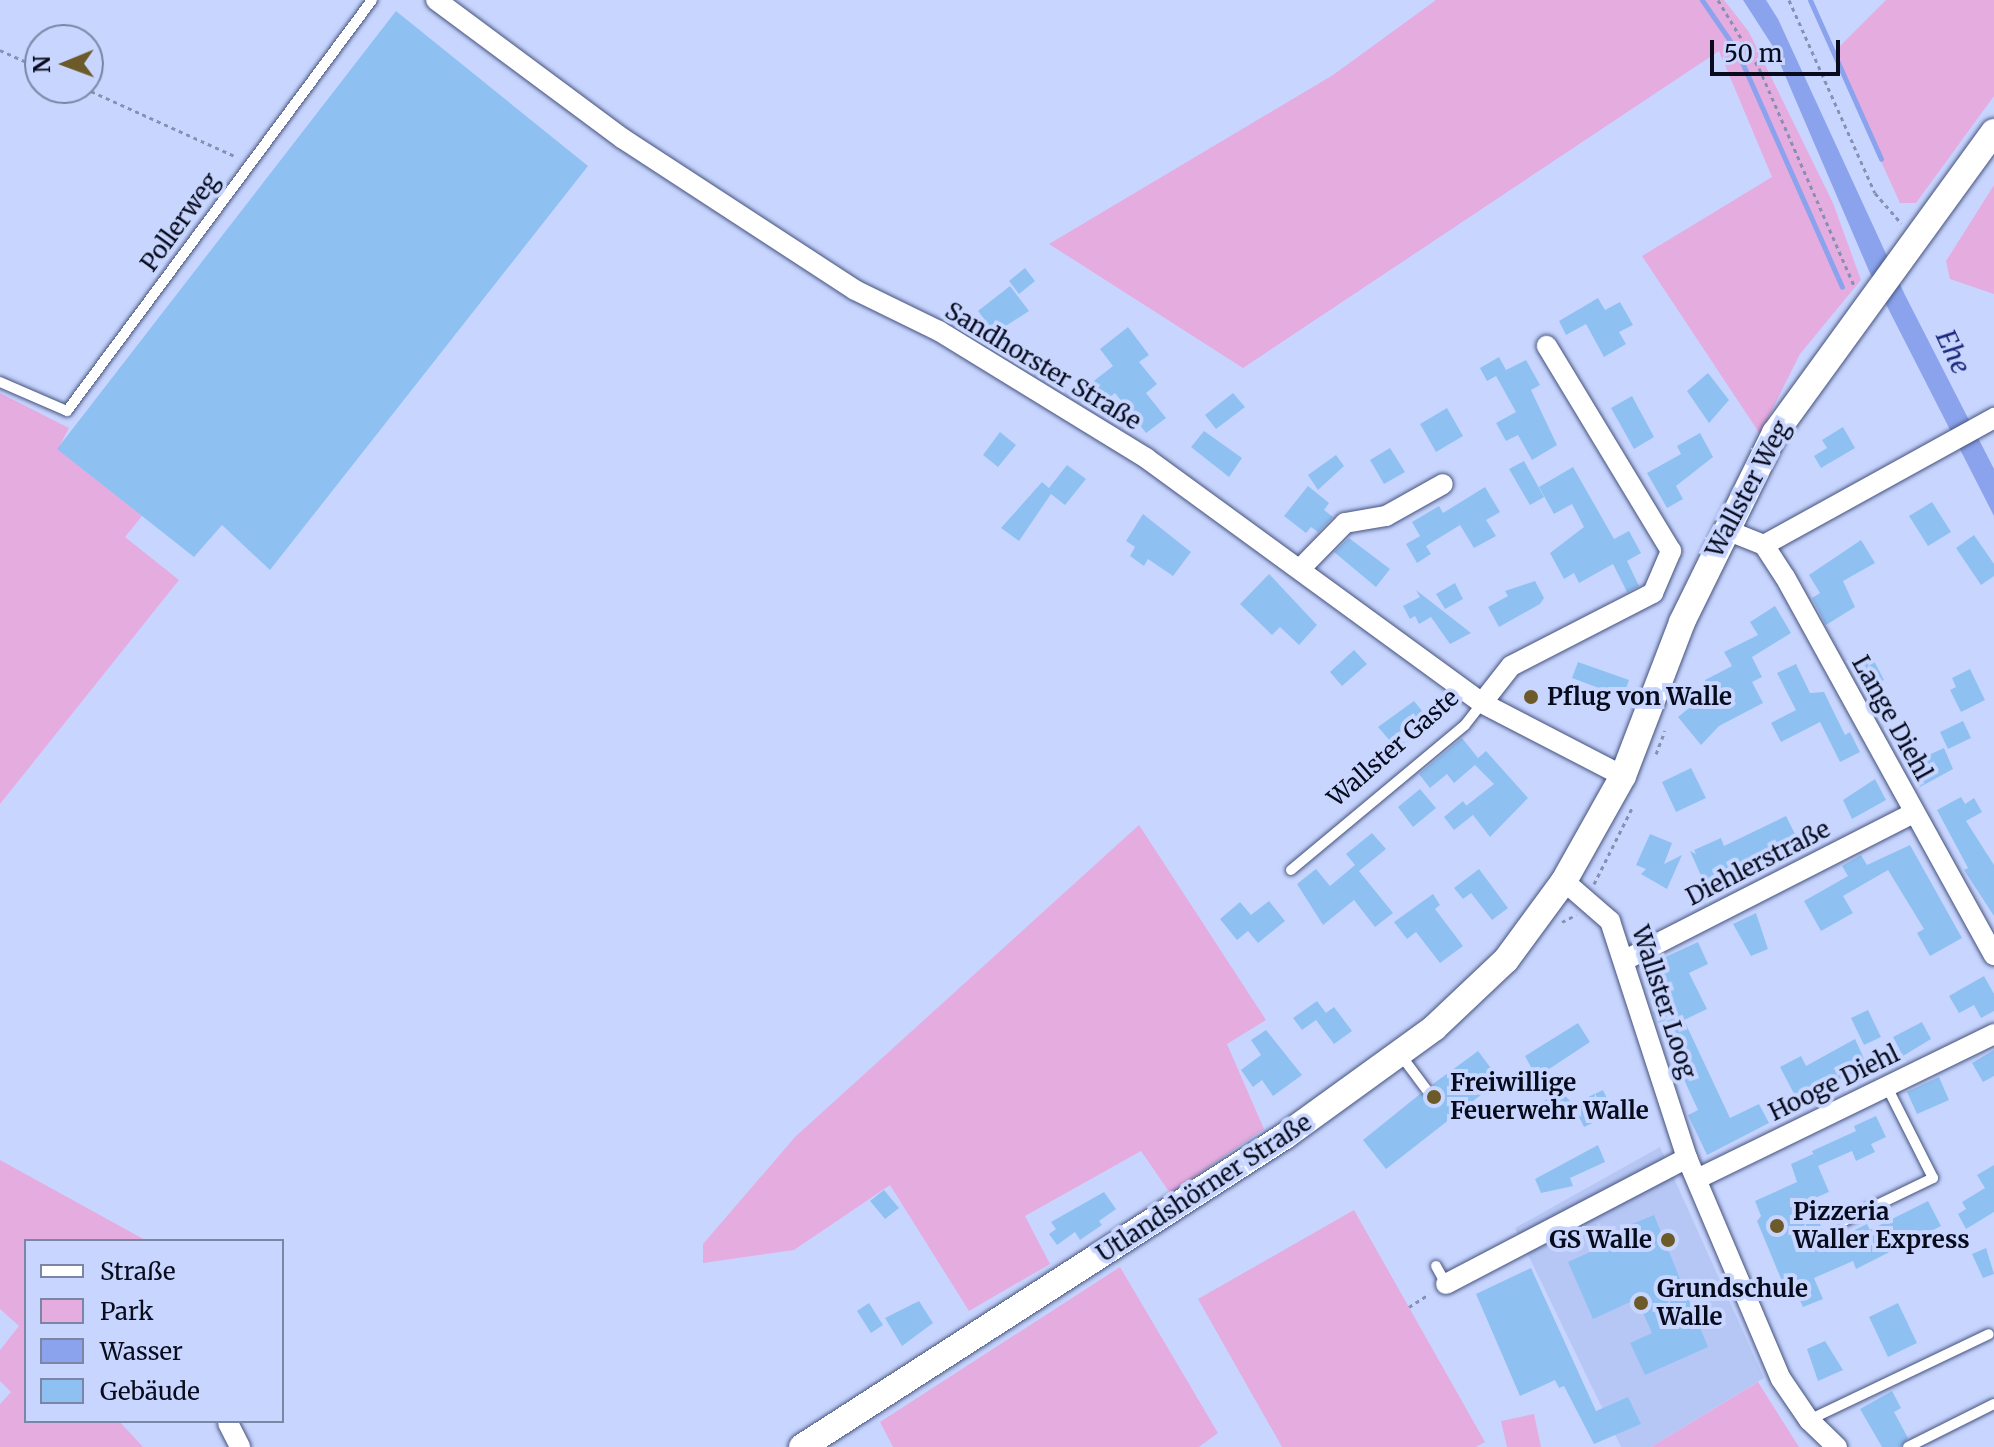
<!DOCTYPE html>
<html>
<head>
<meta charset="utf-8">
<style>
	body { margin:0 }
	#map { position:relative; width:1994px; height:1447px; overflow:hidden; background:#c8d6ff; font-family:Merriweather,serif }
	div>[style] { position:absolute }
	.built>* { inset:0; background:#b7c7f5 }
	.green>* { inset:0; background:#e5ace0 }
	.water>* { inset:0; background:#8ba3ed }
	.stream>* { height:5px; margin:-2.5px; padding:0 2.5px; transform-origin:2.5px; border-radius:2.5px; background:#8ba3ed }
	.building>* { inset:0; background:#8fc0f2 }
	.path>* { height:3px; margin-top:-1.5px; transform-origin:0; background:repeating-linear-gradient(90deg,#8691b2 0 4px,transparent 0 8px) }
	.roads { filter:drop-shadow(0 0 2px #44527d) drop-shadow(0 0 2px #44527d) }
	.service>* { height:10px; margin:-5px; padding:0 5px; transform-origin:5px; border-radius:5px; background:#fff }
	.minor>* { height:20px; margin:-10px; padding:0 10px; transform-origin:10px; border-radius:10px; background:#fff }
	.tertiary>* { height:26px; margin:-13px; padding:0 13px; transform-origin:13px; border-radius:13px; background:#fff }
	.dots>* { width:22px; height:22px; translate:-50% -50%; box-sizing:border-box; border:4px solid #c8d6ff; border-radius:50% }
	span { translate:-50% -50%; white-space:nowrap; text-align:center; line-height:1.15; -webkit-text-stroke:8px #c8d6ff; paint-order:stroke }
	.street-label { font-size:24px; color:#070b1c }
	.poi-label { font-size:24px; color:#070b1c; font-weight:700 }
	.left { translate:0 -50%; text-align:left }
	.right { translate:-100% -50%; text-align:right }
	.water-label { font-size:26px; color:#1c297d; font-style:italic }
	.legend { position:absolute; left:24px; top:1239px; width:260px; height:184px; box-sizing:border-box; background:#c8d6ff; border:2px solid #7b85a4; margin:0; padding:10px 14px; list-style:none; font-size:24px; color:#070b1c }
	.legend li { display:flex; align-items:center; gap:16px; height:40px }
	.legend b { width:40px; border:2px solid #7b85a4 }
	.north { position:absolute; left:24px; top:24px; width:80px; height:80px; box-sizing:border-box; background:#c8d6ff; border:2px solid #7b85a4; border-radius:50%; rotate:269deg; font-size:22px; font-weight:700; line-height:32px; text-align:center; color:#070b1c }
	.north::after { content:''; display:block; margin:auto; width:28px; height:36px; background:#6c5a28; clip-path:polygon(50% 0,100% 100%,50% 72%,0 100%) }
	.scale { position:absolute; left:1710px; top:40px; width:130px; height:36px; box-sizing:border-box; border:4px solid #070b1c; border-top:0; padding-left:10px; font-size:24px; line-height:28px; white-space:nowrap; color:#070b1c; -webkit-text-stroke:6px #c8d6ff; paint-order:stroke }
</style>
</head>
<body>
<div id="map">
	<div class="built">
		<div style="clip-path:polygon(1660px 1147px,1764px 1378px,1651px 1447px,1621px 1447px,1515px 1228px)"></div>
	</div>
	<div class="green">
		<div style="clip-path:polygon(1436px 0,1724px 0,1749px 32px,1833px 203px,1861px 280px,1800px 354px,1760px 434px,1642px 256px,1772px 177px,1719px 51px,1243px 368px,1049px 244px,1333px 75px)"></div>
		<div style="clip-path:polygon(1886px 0,1994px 0,1994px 96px,1916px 203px,1900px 203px,1832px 54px)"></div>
		<div style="clip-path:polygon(1994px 185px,1994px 294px,1950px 279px,1946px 261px)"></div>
		<div style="clip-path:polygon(0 393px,69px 428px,58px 449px,142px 516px,125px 537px,179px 580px,0 804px)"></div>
		<div style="clip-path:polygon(1139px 825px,1266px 1020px,1227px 1044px,1264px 1129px,1170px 1193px,1141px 1151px,1025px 1216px,1050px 1264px,969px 1311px,890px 1185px,794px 1250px,703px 1263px,703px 1244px,795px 1137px)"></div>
		<div style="clip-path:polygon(0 1160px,147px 1241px,26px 1241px,26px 1421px,119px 1421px,143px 1447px,0 1447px,0 1404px,11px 1392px,0 1381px,0 1350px,19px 1326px,0 1309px)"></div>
		<div style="clip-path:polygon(1354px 1210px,1485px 1442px,1476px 1447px,1282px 1447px,1198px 1299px)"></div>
		<div style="clip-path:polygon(1120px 1267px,1218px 1433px,1199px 1447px,893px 1447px,880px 1422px)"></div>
		<div style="clip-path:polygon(1758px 1382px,1799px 1447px,1651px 1447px)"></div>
		<div style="clip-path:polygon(1534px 1414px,1541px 1447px,1507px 1447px,1501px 1421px)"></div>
	</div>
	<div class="water">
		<div style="clip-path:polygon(1743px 0,1766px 0,1778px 19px,1905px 295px,1994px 469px,1994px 516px,1869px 271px,1772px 45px)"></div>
	</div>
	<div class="stream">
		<div style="left:1702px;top:0;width:62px;rotate:55.5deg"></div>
		<div style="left:1737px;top:51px;width:258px;rotate:66deg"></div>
		<div style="left:1810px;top:0;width:174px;rotate:65.9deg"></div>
	</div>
	<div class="building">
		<div style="clip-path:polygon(396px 11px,588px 166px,270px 570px,222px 525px,194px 557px,57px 449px)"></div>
		<div style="clip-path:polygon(1025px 268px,1035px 281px,1019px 294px,1009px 281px)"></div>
		<div style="clip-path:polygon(1010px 286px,1029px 311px,995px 333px,978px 311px)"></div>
		<div style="clip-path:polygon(1598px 298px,1605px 310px,1620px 302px,1633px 325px,1619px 332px,1626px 344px,1604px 357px,1586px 324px,1566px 335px,1559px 321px)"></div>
		<div style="clip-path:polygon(1128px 327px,1149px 355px,1139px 362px,1157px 384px,1146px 393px,1166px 418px,1146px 433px,1115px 393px,1100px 405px,1086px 387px,1113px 366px,1100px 349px)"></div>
		<div style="clip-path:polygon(1499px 357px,1506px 370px,1526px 360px,1540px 385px,1531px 390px,1557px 445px,1532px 460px,1518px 435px,1506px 441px,1496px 423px,1516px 412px,1496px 376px,1487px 381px,1480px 368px)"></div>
		<div style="clip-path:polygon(1708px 373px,1729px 400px,1709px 423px,1687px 391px)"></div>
		<div style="clip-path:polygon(1233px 393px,1245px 407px,1216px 429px,1205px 415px)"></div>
		<div style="clip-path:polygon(1632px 396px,1654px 437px,1634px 449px,1611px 408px)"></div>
		<div style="clip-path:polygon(1447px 408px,1463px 436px,1436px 452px,1420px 424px)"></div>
		<div style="clip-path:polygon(1843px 427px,1855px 448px,1821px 468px,1814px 456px,1827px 448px,1822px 440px)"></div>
		<div style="clip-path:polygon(1204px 431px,1242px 458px,1229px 477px,1191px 447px)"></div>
		<div style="clip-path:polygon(1000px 432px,1016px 445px,998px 467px,983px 455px)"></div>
		<div style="clip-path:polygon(1700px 433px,1713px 457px,1676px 486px,1683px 499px,1667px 508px,1647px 473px,1681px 454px,1677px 446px)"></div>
		<div style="clip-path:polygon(1390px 448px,1405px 472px,1384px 484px,1370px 460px)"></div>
		<div style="clip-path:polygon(1336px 455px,1344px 466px,1318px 490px,1308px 475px)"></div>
		<div style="clip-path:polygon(1524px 461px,1544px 497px,1530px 505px,1509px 469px)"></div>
		<div style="clip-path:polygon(1067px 465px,1086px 479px,1065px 505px,1051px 494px,1019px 541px,1001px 528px,1042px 482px,1049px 488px)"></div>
		<div style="clip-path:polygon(1573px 467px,1614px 539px,1629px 531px,1641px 553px,1627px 561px,1639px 586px,1627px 592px,1613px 564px,1579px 583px,1574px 573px,1564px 579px,1550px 553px,1584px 527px,1572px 504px,1554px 514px,1539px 487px)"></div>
		<div style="clip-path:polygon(1308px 486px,1329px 503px,1324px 510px,1333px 517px,1318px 532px,1311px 527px,1306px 533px,1284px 516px)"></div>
		<div style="clip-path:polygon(1485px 487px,1500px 512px,1486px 520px,1496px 536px,1474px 548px,1460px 525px,1426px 546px,1431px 554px,1417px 563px,1406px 544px,1420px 536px,1412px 522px,1439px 506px,1443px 513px)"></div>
		<div style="clip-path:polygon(1932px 502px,1951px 532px,1928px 546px,1909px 516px)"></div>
		<div style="clip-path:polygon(1143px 514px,1191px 552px,1173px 576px,1148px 559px,1144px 566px,1130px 556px,1135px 547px,1126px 541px)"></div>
		<div style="clip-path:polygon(1974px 535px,1994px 564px,1994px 576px,1981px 585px,1956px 548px)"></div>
		<div style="clip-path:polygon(1349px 538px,1390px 569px,1376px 587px,1334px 552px)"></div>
		<div style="clip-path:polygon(1861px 540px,1875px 563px,1843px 581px,1855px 607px,1826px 625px,1812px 598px,1820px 593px,1809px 575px)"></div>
		<div style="clip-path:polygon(1269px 574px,1317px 625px,1299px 645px,1280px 627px,1272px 635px,1240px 604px)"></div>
		<div style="clip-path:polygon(1535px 581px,1544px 598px,1540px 604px,1499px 627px,1488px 607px,1508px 596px,1505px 591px)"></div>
		<div style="clip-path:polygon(1455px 583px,1463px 599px,1445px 609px,1436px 594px)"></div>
		<div style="clip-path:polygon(1416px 590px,1471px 633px,1450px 644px,1431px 617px,1419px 624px,1415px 616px,1410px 619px,1403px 606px,1420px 597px)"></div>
		<div style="clip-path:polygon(1775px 606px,1791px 633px,1752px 657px,1762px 677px,1752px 682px,1763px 703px,1719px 726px,1701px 745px,1678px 717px,1710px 691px,1705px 680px,1732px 666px,1724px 652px,1758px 635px,1750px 622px)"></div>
		<div style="clip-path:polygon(1354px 650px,1367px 664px,1342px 686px,1330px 672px)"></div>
		<div style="clip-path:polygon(1872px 657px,1884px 680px,1867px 689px,1855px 667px)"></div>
		<div style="clip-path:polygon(1578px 662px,1629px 680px,1623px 697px,1572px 678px)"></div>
		<div style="clip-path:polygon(1796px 664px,1810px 693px,1824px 692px,1845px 735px,1850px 732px,1860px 752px,1840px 762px,1820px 722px,1781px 742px,1771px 723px,1796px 710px,1777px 673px)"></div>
		<div style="clip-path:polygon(1970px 669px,1985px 700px,1961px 712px,1950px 690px,1956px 687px,1952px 678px)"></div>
		<div style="clip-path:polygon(1414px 701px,1431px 722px,1398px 750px,1378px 727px)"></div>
		<div style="clip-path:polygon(1963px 721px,1971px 738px,1948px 749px,1940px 732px)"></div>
		<div style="clip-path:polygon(1462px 738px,1478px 758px,1486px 751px,1528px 798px,1490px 837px,1466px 806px,1494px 784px,1475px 765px,1454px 783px,1447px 774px,1430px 788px,1419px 774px)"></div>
		<div style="clip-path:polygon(1944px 748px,1953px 769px,1920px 787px,1909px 764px)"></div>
		<div style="clip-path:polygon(1691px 768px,1706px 798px,1676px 812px,1662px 782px)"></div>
		<div style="clip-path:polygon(1875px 779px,1886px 800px,1852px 819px,1843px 800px)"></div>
		<div style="clip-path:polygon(1420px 789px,1436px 808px,1413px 827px,1398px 807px)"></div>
		<div style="clip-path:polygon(1961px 797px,1965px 804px,1974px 798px,1982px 812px,1966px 821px,1994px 865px,1994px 916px,1964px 870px,1968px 868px,1937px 810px)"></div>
		<div style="clip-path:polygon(1463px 801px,1473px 815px,1454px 830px,1444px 817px)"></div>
		<div style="clip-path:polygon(1786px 816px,1801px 846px,1708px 891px,1690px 851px,1696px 854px,1694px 850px,1721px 838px,1724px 846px)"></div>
		<div style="clip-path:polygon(1372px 833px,1386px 849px,1359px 871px,1393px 913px,1375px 927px,1354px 900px,1323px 925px,1297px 884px,1316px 869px,1330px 886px,1355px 865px,1346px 854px)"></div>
		<div style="clip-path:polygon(1650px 834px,1672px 843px,1664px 864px,1682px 855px,1667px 889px,1641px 874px,1646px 869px,1636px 865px)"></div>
		<div style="clip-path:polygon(1910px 845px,1962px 938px,1930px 956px,1917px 933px,1924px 929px,1888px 870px,1843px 896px,1853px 913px,1821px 931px,1804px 901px,1848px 876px,1842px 866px,1861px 855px,1867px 865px)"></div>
		<div style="clip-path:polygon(1479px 869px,1508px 908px,1492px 920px,1471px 893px,1463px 899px,1454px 888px)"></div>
		<div style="clip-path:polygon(1433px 894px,1440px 905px,1435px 909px,1463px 946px,1440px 963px,1416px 932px,1407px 939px,1394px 922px)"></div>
		<div style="clip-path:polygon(1269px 901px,1285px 921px,1258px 943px,1248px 931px,1237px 940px,1220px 919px,1240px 902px,1251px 915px)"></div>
		<div style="clip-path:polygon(1756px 913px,1768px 949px,1751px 956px,1733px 924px)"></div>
		<div style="clip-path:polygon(1698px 942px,1708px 964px,1689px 973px,1707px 1009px,1684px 1020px,1730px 1118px,1759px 1104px,1769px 1123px,1707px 1155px,1688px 1115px,1698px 1110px,1653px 1012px,1662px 1007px,1644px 967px)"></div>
		<div style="clip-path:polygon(1984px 976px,1994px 994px,1994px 1011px,1981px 1018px,1974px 1005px,1959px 1013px,1949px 996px)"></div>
		<div style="clip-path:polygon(1317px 1001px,1326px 1013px,1302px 1030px,1293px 1018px)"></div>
		<div style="clip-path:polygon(1334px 1007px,1352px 1031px,1334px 1044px,1316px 1020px)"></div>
		<div style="clip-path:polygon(1868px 1010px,1881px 1037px,1864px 1045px,1851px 1018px)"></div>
		<div style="clip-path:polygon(1922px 1022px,1931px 1039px,1903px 1056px,1893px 1037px)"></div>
		<div style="clip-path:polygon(1578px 1023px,1590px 1042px,1543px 1073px,1573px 1104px,1603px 1090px,1614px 1113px,1584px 1127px,1576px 1111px,1543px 1121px,1535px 1105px,1548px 1099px,1525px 1056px)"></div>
		<div style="clip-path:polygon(1266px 1030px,1302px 1075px,1273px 1096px,1262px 1080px,1253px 1087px,1241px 1070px,1261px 1055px,1251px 1040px)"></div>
		<div style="clip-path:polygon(1855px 1039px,1868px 1067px,1816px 1089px,1820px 1097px,1801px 1107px,1780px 1067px,1801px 1056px,1806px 1066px)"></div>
		<div style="clip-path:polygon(1994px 1050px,1994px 1076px,1983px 1082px,1972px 1063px)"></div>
		<div style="clip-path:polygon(1478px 1051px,1500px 1080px,1386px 1169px,1363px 1140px,1420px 1094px,1431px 1095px,1433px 1084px)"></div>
		<div style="clip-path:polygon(1939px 1077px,1949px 1100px,1917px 1114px,1907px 1092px)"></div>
		<div style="clip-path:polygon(1876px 1116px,1886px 1137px,1871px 1144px,1875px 1152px,1856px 1161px,1852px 1151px,1818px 1166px,1829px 1192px,1810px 1200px,1828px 1243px,1867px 1224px,1870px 1230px,1928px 1201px,1941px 1226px,1856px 1269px,1853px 1261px,1814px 1278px,1823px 1299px,1803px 1307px,1794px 1287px,1784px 1286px,1757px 1221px,1761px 1216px,1755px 1201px,1797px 1182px,1791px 1164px,1813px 1154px,1818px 1165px,1812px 1151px,1856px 1131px,1854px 1126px)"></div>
		<div style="clip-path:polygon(1598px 1145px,1605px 1162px,1570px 1178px,1573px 1186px,1541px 1193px,1535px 1179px)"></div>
		<div style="clip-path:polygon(1994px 1165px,1994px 1212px,1966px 1229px,1958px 1214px,1966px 1209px,1962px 1202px,1985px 1188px,1977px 1175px)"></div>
		<div style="clip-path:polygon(884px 1190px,899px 1208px,885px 1219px,870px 1201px)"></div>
		<div style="clip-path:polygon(1104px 1192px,1116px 1209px,1099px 1221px,1102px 1225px,1080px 1240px,1075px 1232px,1057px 1245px,1049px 1234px,1056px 1229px,1051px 1222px)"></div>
		<div style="clip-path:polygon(1654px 1215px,1708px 1347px,1645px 1375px,1630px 1343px,1652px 1333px,1637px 1299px,1593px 1319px,1568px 1262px,1612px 1242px,1608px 1234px)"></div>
		<div style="clip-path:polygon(1986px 1248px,1994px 1274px,1983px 1278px,1972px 1254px)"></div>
		<div style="clip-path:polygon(1531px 1268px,1596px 1411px,1628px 1397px,1641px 1424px,1594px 1444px,1564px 1386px,1559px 1388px,1555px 1380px,1520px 1396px,1476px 1294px)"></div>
		<div style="clip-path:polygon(919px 1301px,933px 1323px,902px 1346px,885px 1318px)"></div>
		<div style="clip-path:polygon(869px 1303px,883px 1325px,871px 1333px,857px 1311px)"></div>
		<div style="clip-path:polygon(1898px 1303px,1917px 1343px,1888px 1357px,1869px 1317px)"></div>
		<div style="clip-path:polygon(1825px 1341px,1843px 1370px,1818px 1381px,1807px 1349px)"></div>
		<div style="clip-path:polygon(1892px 1391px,1901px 1408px,1894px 1412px,1908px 1438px,1900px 1447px,1882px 1447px,1860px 1409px)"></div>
	</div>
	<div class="path">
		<div style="left:1718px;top:0;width:79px;rotate:58.9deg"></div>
		<div style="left:1759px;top:68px;width:237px;rotate:66.4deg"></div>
		<div style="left:1789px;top:0;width:211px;rotate:66deg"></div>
		<div style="left:1875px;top:193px;width:40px;rotate:49deg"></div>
		<div style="left:0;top:50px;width:44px;rotate:24.2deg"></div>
		<div style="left:84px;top:88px;width:168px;rotate:24.3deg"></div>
		<div style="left:1656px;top:754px;width:25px;rotate:-69deg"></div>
		<div style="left:1594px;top:884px;width:85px;rotate:-63.4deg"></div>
		<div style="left:1562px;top:922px;width:16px;rotate:-27deg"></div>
		<div style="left:1409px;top:1307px;width:24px;rotate:-33deg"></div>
	</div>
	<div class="roads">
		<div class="service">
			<div style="left:0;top:382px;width:73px;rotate:23.4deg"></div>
			<div style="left:67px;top:411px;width:512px;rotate:-53.42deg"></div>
			<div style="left:1291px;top:870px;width:226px;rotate:-39.8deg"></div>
			<div style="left:1465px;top:725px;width:28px;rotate:-52deg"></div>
			<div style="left:1400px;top:1054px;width:44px;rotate:53.4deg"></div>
			<div style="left:1844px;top:1221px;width:99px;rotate:-25.8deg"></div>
			<div style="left:1933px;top:1178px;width:102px;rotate:-116.8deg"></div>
			<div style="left:1436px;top:1266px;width:21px;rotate:61deg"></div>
			<div style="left:1809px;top:1420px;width:199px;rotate:-25.5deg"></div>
			<div style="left:1908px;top:1447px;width:96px;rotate:-26.6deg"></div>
		</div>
		<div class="minor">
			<div style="left:436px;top:0;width:232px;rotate:36.6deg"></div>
			<div style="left:622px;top:138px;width:278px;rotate:33.1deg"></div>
			<div style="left:855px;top:290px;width:93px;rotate:26deg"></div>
			<div style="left:939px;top:331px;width:243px;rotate:31.5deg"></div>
			<div style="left:1146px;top:458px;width:416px;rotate:36.1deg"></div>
			<div style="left:1482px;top:703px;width:159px;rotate:27.4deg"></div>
			<div style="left:1724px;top:529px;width:43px;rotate:21.8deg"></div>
			<div style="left:1764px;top:545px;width:38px;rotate:57deg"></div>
			<div style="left:1785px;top:577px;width:432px;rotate:61.1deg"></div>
			<div style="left:1764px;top:545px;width:263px;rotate:-28.9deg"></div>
			<div style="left:1301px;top:568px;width:63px;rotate:-45.6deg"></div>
			<div style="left:1345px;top:523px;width:42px;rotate:-9.7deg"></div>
			<div style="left:1386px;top:516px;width:65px;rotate:-29.3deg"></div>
			<div style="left:1482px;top:703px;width:47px;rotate:-51.9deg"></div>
			<div style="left:1511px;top:666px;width:160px;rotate:-27.2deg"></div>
			<div style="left:1653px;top:593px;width:46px;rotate:-66.8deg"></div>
			<div style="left:1671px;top:551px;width:240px;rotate:-121.2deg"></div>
			<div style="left:1564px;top:881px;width:61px;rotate:41deg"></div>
			<div style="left:1610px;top:921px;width:249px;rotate:72deg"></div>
			<div style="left:1687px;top:1158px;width:240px;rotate:67deg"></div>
			<div style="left:1781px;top:1379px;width:50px;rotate:55.7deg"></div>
			<div style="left:1809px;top:1420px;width:39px;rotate:44deg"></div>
			<div style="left:1625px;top:960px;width:324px;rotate:-27deg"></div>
			<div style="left:1697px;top:1179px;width:331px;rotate:-26deg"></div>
			<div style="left:1446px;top:1284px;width:272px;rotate:-27.6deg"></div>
			<div style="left:228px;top:1423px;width:27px;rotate:63deg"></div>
		</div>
		<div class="tertiary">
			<div style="left:802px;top:1447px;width:574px;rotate:-32.78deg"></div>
			<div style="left:1285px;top:1136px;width:184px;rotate:-35.9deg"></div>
			<div style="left:1434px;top:1028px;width:99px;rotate:-43.4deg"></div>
			<div style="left:1506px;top:960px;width:98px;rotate:-53.7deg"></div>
			<div style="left:1564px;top:881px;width:120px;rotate:-60.7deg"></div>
			<div style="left:1623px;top:776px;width:165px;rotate:-69deg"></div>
			<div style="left:1682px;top:622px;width:211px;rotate:-63.8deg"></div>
			<div style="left:1775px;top:433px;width:372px;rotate:-54deg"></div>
		</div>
	</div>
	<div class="dots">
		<div style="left:1531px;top:697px;background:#6c5a28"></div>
		<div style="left:1434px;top:1097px;background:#6c5a28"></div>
		<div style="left:1777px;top:1226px;background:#6c5a28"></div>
		<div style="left:1668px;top:1240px;background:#6c5a28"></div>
		<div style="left:1641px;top:1303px;background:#6c5a28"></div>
	</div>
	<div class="street-label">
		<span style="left:180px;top:222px;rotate:-54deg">Pollerweg</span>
		<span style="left:1043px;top:366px;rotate:31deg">Sandhorster Straße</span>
		<span style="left:1748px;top:489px;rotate:-62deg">Wallster Weg</span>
		<span style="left:1892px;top:718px;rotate:61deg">Lange Diehl</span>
		<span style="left:1393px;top:748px;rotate:-41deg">Wallster Gaste</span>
		<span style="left:1758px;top:863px;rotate:-27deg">Diehlerstraße</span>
		<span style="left:1664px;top:1002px;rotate:72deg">Wallster Loog</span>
		<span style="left:1834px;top:1083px;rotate:-26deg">Hooge Diehl</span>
		<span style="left:1204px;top:1188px;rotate:-33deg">Utlandshörner Straße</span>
	</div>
	<div class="poi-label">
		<span class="left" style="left:1547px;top:697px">Pflug von Walle</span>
		<span class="left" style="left:1450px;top:1097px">Freiwillige<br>Feuerwehr Walle</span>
		<span class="left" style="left:1793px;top:1226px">Pizzeria<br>Waller Express</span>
		<span class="right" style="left:1652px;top:1240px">GS Walle</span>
		<span class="left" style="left:1657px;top:1303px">Grundschule<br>Walle</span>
	</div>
	<div class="water-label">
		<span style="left:1953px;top:352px;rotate:65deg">Ehe</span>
	</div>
	<ul class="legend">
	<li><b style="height:10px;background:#fff"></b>Straße</li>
	<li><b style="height:22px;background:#e5ace0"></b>Park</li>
	<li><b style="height:22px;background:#8ba3ed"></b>Wasser</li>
	<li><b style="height:22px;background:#8fc0f2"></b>Gebäude</li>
	</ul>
	<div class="north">N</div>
	<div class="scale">50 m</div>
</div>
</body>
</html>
